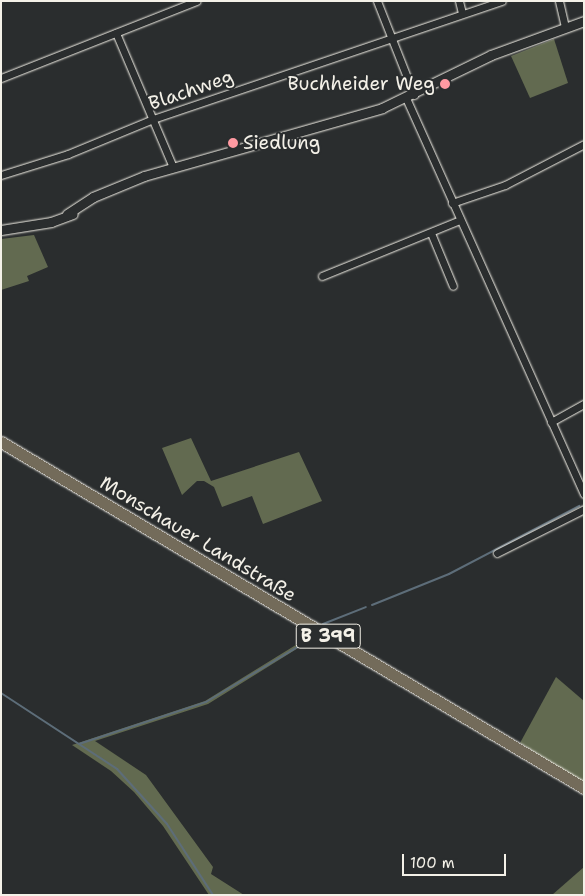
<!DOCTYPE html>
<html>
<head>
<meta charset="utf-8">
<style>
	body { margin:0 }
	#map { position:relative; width:585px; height:896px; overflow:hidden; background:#2a2d2e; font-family:"Shantell Sans",sans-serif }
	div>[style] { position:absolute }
	.green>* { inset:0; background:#626a50 }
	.stream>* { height:2px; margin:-1px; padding:0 1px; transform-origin:1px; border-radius:1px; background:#5d6d79 }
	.roads { filter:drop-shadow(0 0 1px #f4f1e8) drop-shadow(0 0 1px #f4f1e8) }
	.minor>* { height:7px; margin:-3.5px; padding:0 3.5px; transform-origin:3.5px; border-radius:3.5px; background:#2a2d2e }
	.tertiary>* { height:9px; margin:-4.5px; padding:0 4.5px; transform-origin:4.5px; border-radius:4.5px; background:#2a2d2e }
	.primary>* { height:11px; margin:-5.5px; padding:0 5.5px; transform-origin:5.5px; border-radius:5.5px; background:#736b5a }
	.dots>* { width:14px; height:14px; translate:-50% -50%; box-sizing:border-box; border:2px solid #2a2d2e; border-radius:50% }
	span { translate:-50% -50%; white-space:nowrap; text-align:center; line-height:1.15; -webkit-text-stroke:4px #2a2d2e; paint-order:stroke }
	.shield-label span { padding:1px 4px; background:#2a2d2e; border:1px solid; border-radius:4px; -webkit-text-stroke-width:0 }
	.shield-label { font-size:18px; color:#f4f1e8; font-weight:700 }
	.poi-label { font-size:19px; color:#f4f1e8 }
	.right { translate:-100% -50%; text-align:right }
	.left { translate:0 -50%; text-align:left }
	.street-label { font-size:19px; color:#f4f1e8 }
	.frame { position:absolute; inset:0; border:2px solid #f4f1e8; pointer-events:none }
	.scale { position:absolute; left:402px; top:854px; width:104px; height:22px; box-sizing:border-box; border:2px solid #f4f1e8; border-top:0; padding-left:6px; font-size:15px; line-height:18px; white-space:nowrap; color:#f4f1e8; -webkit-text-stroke:4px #2a2d2e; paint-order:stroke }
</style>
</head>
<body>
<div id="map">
	<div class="green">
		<div style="clip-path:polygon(554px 39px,568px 83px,530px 98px,511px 56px)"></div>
		<div style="clip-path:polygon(34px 235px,48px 267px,27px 276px,29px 281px,1px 290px,1px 239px)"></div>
		<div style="clip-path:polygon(191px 438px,211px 481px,299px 452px,322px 501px,263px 524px,252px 496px,222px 507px,214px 487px,204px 481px,197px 481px,182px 495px,162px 448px)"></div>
		<div style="clip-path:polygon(312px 635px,318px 639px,311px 640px,208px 704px,95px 741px,146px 775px,213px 867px,211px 874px,244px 895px,209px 895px,163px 826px,134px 792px,111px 771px,72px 745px,205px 701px)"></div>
		<div style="clip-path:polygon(556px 677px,584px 701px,584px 783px,520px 743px)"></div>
		<div style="clip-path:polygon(584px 867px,584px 895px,552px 895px)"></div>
	</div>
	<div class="stream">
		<div style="left:372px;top:605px;width:83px;rotate:-21.9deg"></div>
		<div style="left:449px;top:574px;width:147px;rotate:-27.6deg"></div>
		<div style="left:323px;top:624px;width:46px;rotate:-21.6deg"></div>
		<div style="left:1px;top:693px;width:139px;rotate:33.2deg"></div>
		<div style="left:117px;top:769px;width:74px;rotate:47.7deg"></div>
		<div style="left:167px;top:824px;width:85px;rotate:57.1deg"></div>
		<div style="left:79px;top:744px;width:134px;rotate:-18.3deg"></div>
		<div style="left:206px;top:702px;width:126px;rotate:-31deg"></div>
	</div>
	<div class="roads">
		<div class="minor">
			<div style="left:377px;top:1px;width:101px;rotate:68.5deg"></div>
			<div style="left:459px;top:1px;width:12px;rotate:76deg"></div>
			<div style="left:559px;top:1px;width:26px;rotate:77deg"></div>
			<div style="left:116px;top:33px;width:146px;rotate:67deg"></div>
			<div style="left:1px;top:78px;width:210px;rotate:-21.5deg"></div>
			<div style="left:406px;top:98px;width:434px;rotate:65.8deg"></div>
			<div style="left:1px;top:175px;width:70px;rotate:-17.4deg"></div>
			<div style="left:68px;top:154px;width:92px;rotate:-22.4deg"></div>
			<div style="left:153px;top:119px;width:368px;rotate:-18.7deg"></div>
			<div style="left:452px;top:203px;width:56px;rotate:-18.8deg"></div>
			<div style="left:505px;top:185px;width:89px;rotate:-27.4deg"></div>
			<div style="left:431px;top:233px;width:57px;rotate:67.5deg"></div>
			<div style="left:322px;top:276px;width:149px;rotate:-22.1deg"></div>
			<div style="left:551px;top:422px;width:38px;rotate:-29deg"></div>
			<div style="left:497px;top:553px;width:97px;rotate:-26.8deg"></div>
		</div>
		<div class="tertiary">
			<div style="left:67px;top:214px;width:31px;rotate:-33deg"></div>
			<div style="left:93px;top:197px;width:55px;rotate:-22.4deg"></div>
			<div style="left:144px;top:176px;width:248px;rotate:-15.9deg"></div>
			<div style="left:382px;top:108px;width:121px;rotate:-25.9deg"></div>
			<div style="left:491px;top:55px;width:99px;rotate:-20.1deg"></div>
			<div style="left:1px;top:230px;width:51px;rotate:-9.1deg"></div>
			<div style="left:51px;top:222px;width:23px;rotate:-20deg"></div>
		</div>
		<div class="primary">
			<div style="left:1px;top:442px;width:678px;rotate:30.69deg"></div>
		</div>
	</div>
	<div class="dots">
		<div style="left:445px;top:84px;background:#ff9aa2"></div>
		<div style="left:233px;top:143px;background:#ff9aa2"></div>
	</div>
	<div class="shield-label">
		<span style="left:328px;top:636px">B 399</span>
	</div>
	<div class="poi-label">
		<span class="right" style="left:435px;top:84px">Buchheider Weg</span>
		<span class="left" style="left:243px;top:143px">Siedlung</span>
	</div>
	<div class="street-label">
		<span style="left:191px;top:90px;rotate:-19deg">Blachweg</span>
		<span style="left:198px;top:539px;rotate:31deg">Monschauer Landstraße</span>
	</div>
	<div class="frame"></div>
	<div class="scale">100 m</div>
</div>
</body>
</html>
